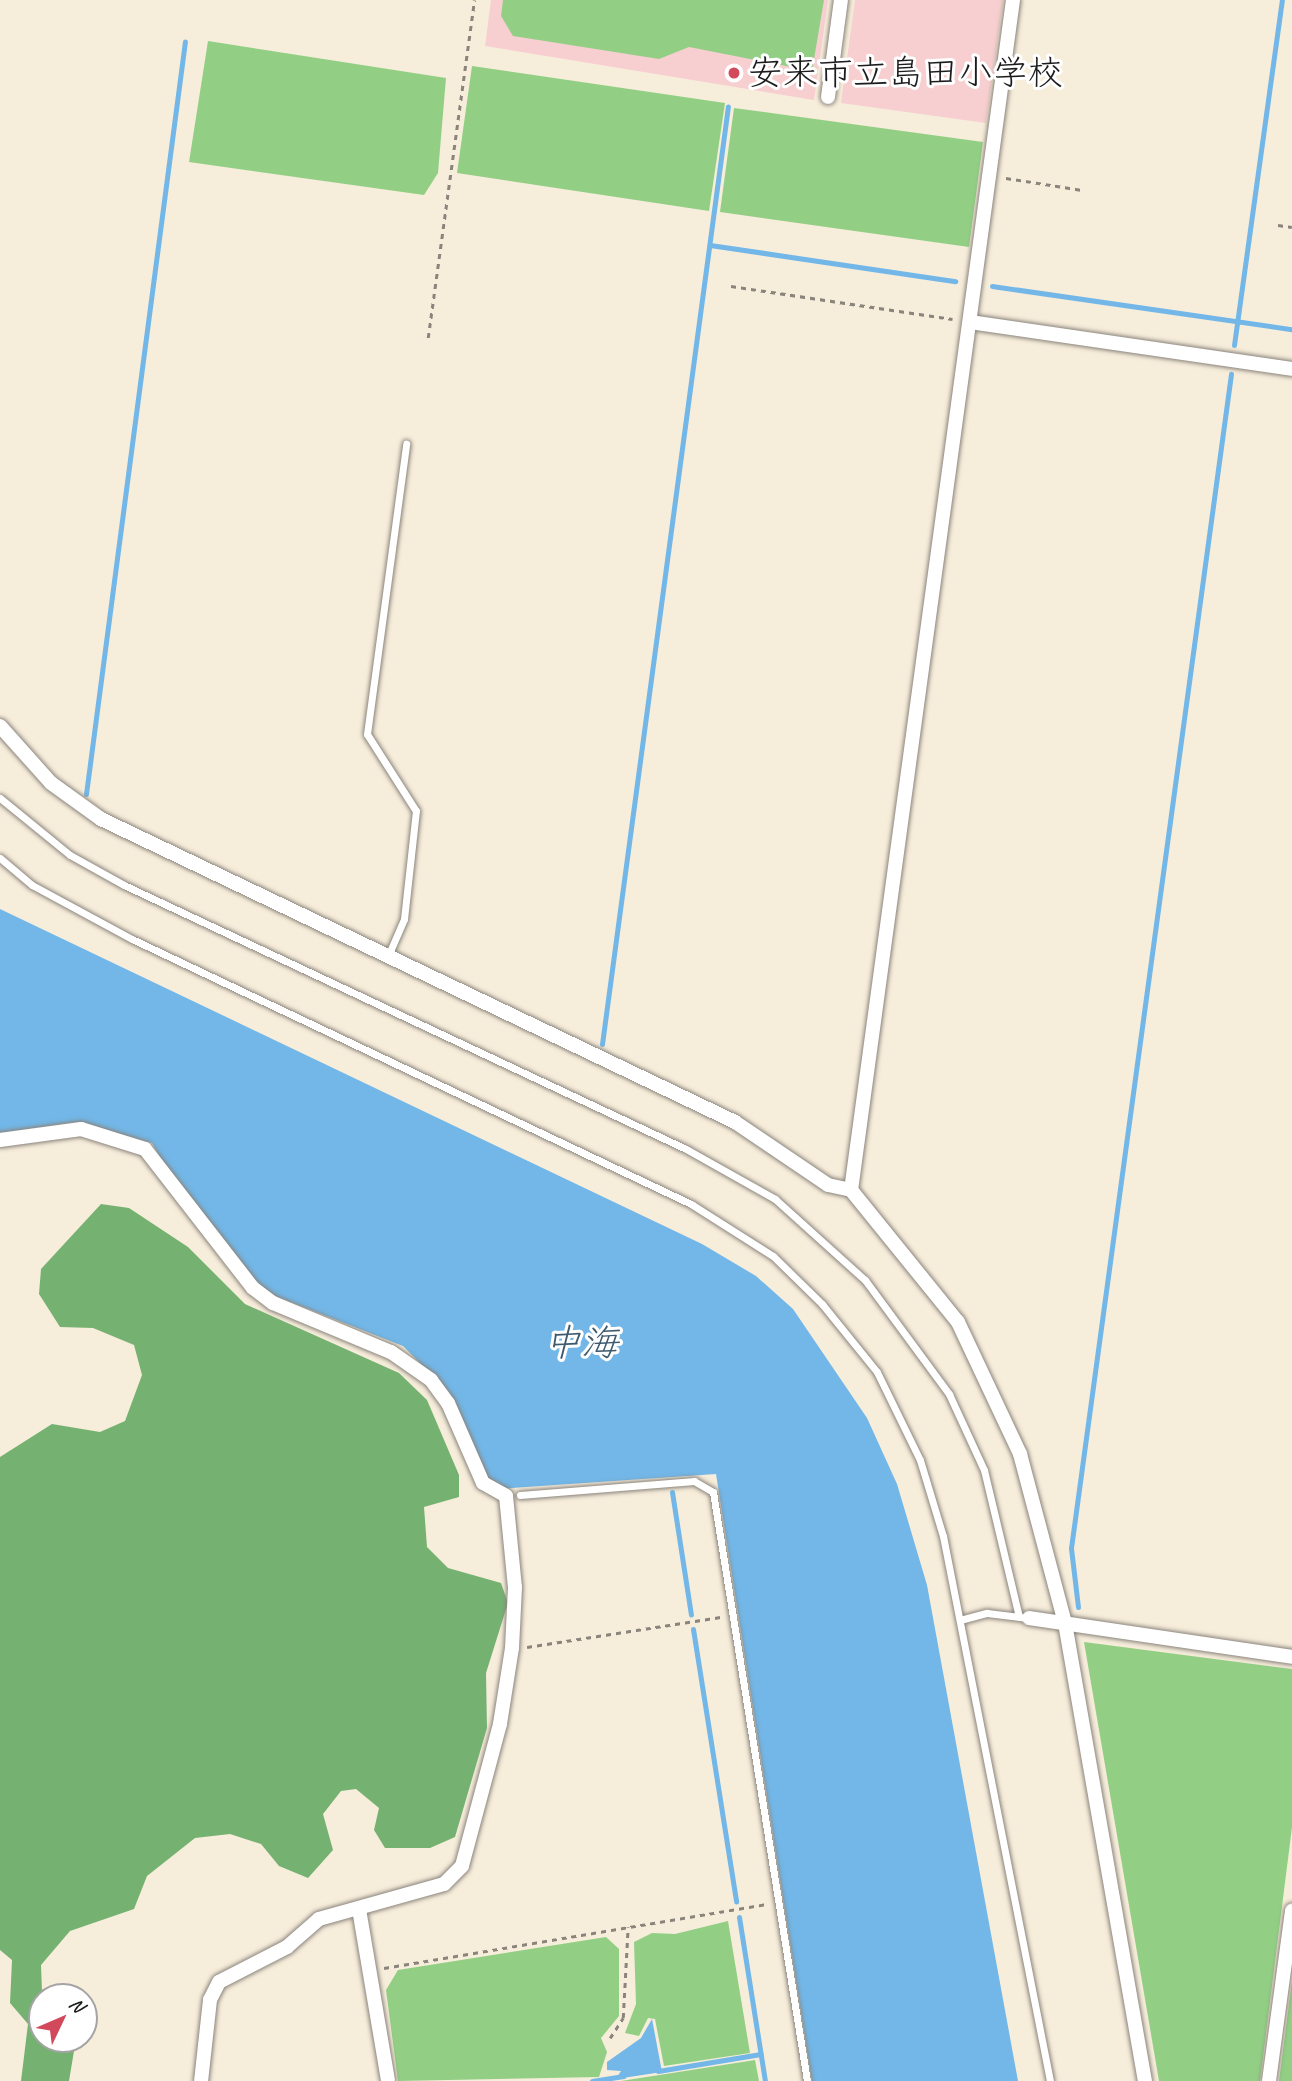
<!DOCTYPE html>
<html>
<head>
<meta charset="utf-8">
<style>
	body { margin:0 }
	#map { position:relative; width:1292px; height:2081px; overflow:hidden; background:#f7eddb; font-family:Caveat,"Klee One",sans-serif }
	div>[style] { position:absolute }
	.built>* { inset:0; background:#f7cfd0 }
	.green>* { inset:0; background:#92cf85 }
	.forest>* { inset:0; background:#75b272 }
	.water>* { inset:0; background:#72b7e8 }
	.stream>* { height:5px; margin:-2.5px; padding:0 2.5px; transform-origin:2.5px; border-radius:2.5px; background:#72b7e8 }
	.path>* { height:2.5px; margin-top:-1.25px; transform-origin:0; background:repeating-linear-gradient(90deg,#8a847c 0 5px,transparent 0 10px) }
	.roads { filter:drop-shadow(0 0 2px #8a847c) drop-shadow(0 0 2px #8a847c) }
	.lane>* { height:7px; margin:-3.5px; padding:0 3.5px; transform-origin:3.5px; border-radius:3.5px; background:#fff }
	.street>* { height:14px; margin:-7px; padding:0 7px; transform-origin:7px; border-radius:7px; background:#fff }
	.dots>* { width:19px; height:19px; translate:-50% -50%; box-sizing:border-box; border:4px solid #fff; border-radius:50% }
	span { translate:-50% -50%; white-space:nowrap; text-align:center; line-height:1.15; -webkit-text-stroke:6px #fff; paint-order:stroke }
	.poi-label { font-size:35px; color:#1c1c1c }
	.left { translate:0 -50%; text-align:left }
	.water-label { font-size:37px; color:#3e5a6e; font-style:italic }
	.north { position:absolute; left:28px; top:1983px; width:70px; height:70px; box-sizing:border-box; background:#fff; border:2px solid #a4a4a4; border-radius:50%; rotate:46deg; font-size:19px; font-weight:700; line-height:28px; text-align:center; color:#1c1c1c }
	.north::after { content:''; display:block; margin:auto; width:24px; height:32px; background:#d1495b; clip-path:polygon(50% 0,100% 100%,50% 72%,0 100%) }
</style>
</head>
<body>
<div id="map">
	<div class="built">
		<div style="clip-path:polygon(491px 0,828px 0,814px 100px,485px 46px)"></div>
		<div style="clip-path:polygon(855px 0,1003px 0,986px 123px,841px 103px)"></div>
	</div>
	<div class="green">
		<div style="clip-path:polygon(503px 0,824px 0,812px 71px,689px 47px,659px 59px,513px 36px,501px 16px)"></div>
		<div style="clip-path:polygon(208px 41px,446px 78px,438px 173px,424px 195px,189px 162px)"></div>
		<div style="clip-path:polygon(472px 66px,725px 103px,709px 211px,457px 173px)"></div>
		<div style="clip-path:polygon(734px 108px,983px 142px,969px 247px,720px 212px)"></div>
		<div style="clip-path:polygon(1084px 1642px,1292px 1669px,1292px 1827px,1260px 2081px,1159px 2081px)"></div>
		<div style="clip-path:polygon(728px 1921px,750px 2053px,664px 2066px,655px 2019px,648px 2018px,639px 2036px,625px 2033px,636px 2004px,634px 1942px,652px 1933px,675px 1934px)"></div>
		<div style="clip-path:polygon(606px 1937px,619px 1949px,619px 2016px,601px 2038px,607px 2052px,599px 2077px,398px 2081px,386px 1990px,398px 1970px)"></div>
		<div style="clip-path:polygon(1292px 1981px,1292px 2081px,1279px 2081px)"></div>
		<div style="clip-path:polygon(755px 2060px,759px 2081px,621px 2081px)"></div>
	</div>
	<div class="forest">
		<div style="clip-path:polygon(101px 1204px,129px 1208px,188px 1247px,245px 1304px,399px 1373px,427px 1400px,459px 1475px,459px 1497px,424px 1507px,427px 1547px,448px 1568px,501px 1583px,508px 1603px,486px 1673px,487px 1728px,455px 1837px,430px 1848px,385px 1848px,374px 1830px,379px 1808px,356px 1789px,341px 1791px,323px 1814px,333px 1850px,308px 1878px,279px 1866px,261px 1844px,230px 1834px,195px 1838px,147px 1876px,134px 1909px,70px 1931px,41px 1965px,42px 1992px,65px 1997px,42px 1997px,42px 2039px,76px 2039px,69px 2081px,21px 2081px,28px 2024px,10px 2003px,12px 1960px,0 1950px,0 1457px,52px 1424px,100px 1432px,125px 1421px,142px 1375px,134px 1345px,93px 1328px,60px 1327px,39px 1294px,41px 1269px)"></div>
	</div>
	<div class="water">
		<div style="clip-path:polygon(0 909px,702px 1244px,756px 1276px,793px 1309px,867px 1418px,897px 1484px,927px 1585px,1018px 2081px,812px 2081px,716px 1474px,498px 1489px,482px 1472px,449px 1392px,403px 1346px,265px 1292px,178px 1190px,152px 1143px,77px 1122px,0 1133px)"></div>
		<div style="clip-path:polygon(652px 2019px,662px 2072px,616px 2079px,621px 2071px,607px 2070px,607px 2062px,641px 2038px)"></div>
	</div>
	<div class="stream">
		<div style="left:710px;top:245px;width:248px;rotate:8.4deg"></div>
		<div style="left:992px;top:286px;width:303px;rotate:8.2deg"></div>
		<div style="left:1234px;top:345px;width:348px;rotate:-82.1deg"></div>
		<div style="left:86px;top:794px;width:759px;rotate:-82.51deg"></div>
		<div style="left:602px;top:1044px;width:946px;rotate:-82.35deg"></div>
		<div style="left:672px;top:1492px;width:124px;rotate:81.2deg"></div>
		<div style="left:1078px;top:1607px;width:59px;rotate:-96.8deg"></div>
		<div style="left:1071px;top:1548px;width:1185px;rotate:-82.24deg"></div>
		<div style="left:693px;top:1629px;width:276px;rotate:81deg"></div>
		<div style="left:739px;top:1917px;width:166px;rotate:81deg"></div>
		<div style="left:658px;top:2071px;width:104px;rotate:-9.4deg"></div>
		<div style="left:592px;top:2081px;width:32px;rotate:-9deg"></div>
	</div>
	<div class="path">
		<div style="left:1006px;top:178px;width:77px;rotate:9deg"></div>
		<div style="left:1278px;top:225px;width:14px;rotate:8deg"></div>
		<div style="left:731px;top:286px;width:224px;rotate:8.5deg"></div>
		<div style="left:428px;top:338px;width:341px;rotate:-82.2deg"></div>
		<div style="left:527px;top:1647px;width:196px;rotate:-8.8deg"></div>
		<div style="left:384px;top:1968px;width:389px;rotate:-9.5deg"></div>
		<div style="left:610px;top:2038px;width:24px;rotate:-57deg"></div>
		<div style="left:623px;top:2018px;width:91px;rotate:-86.9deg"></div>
	</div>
	<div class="roads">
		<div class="lane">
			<div style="left:0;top:798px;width:90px;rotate:39.2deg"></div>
			<div style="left:70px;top:855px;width:62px;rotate:29.1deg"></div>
			<div style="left:124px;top:885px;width:621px;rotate:25.16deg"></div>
			<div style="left:686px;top:1149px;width:102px;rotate:29.3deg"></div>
			<div style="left:775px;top:1199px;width:121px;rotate:42deg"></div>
			<div style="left:865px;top:1280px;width:142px;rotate:53.6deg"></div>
			<div style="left:949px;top:1394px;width:84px;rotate:65.3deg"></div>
			<div style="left:984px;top:1470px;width:151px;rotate:76.6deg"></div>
			<div style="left:0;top:858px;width:42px;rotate:40.2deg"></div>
			<div style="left:32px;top:885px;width:114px;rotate:28.4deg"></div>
			<div style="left:132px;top:939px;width:619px;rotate:25.36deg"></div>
			<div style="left:691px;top:1204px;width:97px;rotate:32.4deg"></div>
			<div style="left:773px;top:1256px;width:69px;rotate:44.4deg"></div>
			<div style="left:822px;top:1304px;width:87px;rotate:51deg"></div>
			<div style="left:877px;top:1372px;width:98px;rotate:64deg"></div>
			<div style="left:920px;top:1460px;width:79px;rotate:73.2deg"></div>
			<div style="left:943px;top:1536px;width:555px;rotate:78.89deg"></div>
			<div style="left:388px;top:956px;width:40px;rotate:-66.6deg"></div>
			<div style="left:404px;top:919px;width:109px;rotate:-83.7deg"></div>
			<div style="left:416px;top:811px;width:91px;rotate:-122.5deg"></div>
			<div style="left:367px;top:734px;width:293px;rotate:-82.3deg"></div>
			<div style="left:520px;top:1495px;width:175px;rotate:-4.6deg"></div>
			<div style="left:694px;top:1481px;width:22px;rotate:30deg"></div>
			<div style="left:713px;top:1492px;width:596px;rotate:80.93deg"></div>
			<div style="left:960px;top:1620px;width:28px;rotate:-15deg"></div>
			<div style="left:987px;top:1613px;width:35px;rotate:7deg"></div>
		</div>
		<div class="street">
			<div style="left:1013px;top:0;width:1201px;rotate:97.75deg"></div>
			<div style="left:851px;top:1190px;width:170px;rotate:51deg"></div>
			<div style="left:958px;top:1322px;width:146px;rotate:64.8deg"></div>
			<div style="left:1020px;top:1454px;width:175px;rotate:75.1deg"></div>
			<div style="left:1065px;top:1623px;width:465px;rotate:80.1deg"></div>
			<div style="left:828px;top:97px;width:98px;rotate:-82.4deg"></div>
			<div style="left:970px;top:322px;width:325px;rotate:8.3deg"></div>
			<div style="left:0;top:726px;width:76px;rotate:48.2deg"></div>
			<div style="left:51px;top:783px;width:62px;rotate:35.8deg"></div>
			<div style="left:101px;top:819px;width:703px;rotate:25.54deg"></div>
			<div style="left:735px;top:1122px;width:112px;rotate:34.1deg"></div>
			<div style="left:828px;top:1185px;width:24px;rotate:12deg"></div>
			<div style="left:0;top:1140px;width:82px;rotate:-7.7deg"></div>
			<div style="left:81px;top:1129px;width:67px;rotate:17.4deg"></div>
			<div style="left:145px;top:1149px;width:176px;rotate:52.2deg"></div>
			<div style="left:253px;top:1288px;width:25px;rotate:37deg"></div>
			<div style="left:273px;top:1303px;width:128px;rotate:22.6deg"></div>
			<div style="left:391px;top:1352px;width:49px;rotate:35deg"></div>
			<div style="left:431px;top:1380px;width:29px;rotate:54deg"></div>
			<div style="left:448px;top:1403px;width:87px;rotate:66.4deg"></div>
			<div style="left:483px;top:1483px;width:26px;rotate:29deg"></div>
			<div style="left:506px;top:1496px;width:91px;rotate:84.4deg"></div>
			<div style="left:515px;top:1587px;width:61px;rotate:92.8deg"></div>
			<div style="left:512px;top:1648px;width:77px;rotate:99deg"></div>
			<div style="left:500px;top:1724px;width:147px;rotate:105deg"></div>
			<div style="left:462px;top:1866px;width:25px;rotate:135deg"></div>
			<div style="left:444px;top:1884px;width:130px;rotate:164.4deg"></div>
			<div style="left:319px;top:1919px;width:43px;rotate:138.8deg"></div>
			<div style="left:287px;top:1947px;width:76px;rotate:152.8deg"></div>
			<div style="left:219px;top:1982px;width:20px;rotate:117deg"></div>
			<div style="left:210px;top:2000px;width:81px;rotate:96.3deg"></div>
			<div style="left:1029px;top:1618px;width:266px;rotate:8.4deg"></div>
			<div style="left:359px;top:1909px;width:174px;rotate:80.4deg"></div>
			<div style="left:1269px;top:2081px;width:172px;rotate:-82.3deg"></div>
		</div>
	</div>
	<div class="dots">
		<div style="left:734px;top:73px;background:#d1495b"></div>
	</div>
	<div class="poi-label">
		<span class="left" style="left:748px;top:73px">安来市立島田小学校</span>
	</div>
	<div class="water-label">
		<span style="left:581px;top:1343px">中海</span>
	</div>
	<div class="north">N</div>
</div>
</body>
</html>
